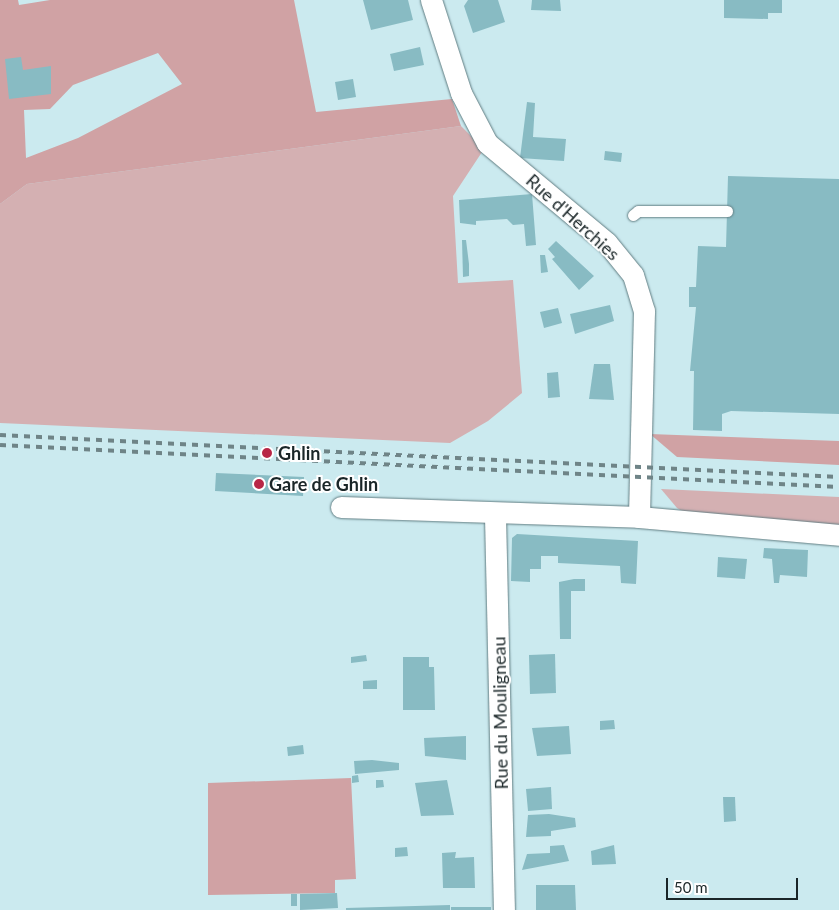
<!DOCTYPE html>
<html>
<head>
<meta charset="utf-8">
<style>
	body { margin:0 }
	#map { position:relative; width:839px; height:910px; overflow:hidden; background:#cbeaef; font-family:Lato,sans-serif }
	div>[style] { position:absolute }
	.green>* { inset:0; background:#d4b0b2 }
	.forest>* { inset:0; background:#d0a2a4 }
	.building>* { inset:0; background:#88bbc3 }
	.roads { filter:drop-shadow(0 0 1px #617d82) drop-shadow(0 0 1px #617d82) }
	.service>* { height:11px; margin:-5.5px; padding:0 5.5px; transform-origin:5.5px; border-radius:5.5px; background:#fff }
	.minor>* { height:21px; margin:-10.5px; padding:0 10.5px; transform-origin:10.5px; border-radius:10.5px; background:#fff }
	.rail>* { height:4px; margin-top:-2px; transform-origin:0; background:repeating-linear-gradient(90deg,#6f8487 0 6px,transparent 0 12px) }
	.dots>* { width:14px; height:14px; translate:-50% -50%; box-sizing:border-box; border:2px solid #fff; border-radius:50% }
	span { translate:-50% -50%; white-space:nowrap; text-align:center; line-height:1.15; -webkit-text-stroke:4px #fff; paint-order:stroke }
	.street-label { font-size:18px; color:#1a2628 }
	.poi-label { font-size:18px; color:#1a2628; font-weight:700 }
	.left { translate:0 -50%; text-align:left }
	.scale { position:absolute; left:666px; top:878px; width:132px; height:22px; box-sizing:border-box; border:2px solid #1a2628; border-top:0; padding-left:6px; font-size:15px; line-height:18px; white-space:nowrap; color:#1a2628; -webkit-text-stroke:4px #fff; paint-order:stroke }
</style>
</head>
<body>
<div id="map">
	<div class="green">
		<div style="clip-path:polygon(461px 126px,484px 149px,453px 196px,458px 283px,513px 280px,522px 393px,488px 421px,450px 443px,0 423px,0 204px,27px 184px)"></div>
		<div style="clip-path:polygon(661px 489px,839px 497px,839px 535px,702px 523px,677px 508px)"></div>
	</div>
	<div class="forest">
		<div style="clip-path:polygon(evenodd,0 0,18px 0,19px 5px,50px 0,294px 0,316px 112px,452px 99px,461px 126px,27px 184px,0 204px,0 0,158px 53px,182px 84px,78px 138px,26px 158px,24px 110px,50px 109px,73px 85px,158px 53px)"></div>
		<div style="clip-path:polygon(650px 434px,839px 441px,839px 465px,677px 457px)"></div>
		<div style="clip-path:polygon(351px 778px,356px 879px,335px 880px,335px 893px,208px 895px,208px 783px)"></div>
	</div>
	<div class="building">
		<div style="clip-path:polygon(363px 0,408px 0,413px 20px,371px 30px)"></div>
		<div style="clip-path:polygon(468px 0,498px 0,505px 22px,473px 33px,464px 6px)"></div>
		<div style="clip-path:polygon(560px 0,561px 11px,531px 10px,532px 0)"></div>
		<div style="clip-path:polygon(724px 0,782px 0,782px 13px,768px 13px,768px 19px,724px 18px)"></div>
		<div style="clip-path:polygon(420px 47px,424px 65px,394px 71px,390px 54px)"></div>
		<div style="clip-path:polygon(21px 57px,23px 70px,51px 66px,51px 94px,9px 99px,5px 59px)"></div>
		<div style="clip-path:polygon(353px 79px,356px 97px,338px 100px,335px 82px)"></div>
		<div style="clip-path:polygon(527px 102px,535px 103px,533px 137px,566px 139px,564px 161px,520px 158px)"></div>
		<div style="clip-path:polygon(605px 151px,622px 153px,621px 162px,604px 160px)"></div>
		<div style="clip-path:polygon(728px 176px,839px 179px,839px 414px,731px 411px,722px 414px,722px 431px,693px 430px,694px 371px,690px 371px,696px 307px,689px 307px,689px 287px,696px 287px,698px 246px,726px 247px)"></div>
		<div style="clip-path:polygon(532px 194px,536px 245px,526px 246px,524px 224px,513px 225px,507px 219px,476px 221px,476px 225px,460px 223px,459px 200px)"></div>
		<div style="clip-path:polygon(462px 240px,466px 240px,469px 264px,469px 276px,463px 277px)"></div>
		<div style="clip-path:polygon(556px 241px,594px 276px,579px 290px,552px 259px,555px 257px,548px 249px)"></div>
		<div style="clip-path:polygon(540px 255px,545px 255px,548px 272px,541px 273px)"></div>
		<div style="clip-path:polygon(610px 305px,614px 321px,575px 334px,570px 314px)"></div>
		<div style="clip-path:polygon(558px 308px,562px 323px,544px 328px,540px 312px)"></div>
		<div style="clip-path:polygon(594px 364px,610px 364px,614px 400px,589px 399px)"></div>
		<div style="clip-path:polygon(558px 372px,560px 397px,548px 398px,547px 373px)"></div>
		<div style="clip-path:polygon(216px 473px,304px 477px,303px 496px,215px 491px)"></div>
		<div style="clip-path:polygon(517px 534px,638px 541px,636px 584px,621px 583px,620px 566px,558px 563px,558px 556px,541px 556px,541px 569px,530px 569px,530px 582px,511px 581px,512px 538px)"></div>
		<div style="clip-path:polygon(764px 548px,808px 550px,807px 577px,780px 575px,779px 583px,774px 583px,772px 559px,763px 558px)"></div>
		<div style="clip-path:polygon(718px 557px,747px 559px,745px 579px,717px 577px)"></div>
		<div style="clip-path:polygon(574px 579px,585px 579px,585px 591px,571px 591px,571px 639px,560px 639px,559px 582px)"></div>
		<div style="clip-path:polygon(555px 654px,556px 693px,530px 694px,529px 655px)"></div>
		<div style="clip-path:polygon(366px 655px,367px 661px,351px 663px,351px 657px)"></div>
		<div style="clip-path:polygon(403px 657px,429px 657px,429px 667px,434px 667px,435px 710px,403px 710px)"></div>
		<div style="clip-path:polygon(377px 680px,377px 689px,363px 689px,363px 681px)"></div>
		<div style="clip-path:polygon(614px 720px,615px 729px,600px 730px,600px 721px)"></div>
		<div style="clip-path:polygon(569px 726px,571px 754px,537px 756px,532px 728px)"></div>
		<div style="clip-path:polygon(466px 736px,466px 760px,425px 756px,424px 738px)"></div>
		<div style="clip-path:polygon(303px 745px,304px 754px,288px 756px,287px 747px)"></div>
		<div style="clip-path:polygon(372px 760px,399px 763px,399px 770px,355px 774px,354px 761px)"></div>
		<div style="clip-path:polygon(358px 775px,359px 782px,352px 783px,352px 776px)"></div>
		<div style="clip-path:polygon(376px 780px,383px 780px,384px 787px,376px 788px)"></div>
		<div style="clip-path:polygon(447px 780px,454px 815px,421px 816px,415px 783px)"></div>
		<div style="clip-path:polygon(551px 787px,552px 809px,528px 811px,526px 789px)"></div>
		<div style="clip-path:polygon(723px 797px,735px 797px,736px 821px,724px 822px)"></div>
		<div style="clip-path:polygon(549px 814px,575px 818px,576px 827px,551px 831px,551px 836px,526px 837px,528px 815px)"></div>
		<div style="clip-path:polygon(564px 845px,569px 861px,522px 870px,527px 854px,550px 853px,550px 846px)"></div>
		<div style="clip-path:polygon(614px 845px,616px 864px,592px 865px,591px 851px)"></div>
		<div style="clip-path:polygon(407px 847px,408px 856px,395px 857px,395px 848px)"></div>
		<div style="clip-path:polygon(456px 852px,455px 858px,474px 857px,475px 888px,443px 888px,442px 853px)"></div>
		<div style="clip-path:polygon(536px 885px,575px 885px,576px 910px,536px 910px)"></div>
		<div style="clip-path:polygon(337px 893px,338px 908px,300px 910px,300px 894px)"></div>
		<div style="clip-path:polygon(291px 894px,297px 894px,297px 906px,291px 906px)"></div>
		<div style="clip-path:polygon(450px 905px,450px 910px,346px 910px,346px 908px)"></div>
		<div style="clip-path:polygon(451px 907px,491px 907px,491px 910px,451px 910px)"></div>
	</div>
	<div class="roads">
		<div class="service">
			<div style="left:633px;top:215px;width:6px;rotate:-39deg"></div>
			<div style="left:638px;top:211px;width:89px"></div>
		</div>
		<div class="minor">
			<div style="left:431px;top:0;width:98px;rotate:72.1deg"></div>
			<div style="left:461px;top:93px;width:56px;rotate:62.5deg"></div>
			<div style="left:487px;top:143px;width:156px;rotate:39.8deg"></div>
			<div style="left:607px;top:243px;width:41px;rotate:50.9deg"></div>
			<div style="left:633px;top:275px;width:38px;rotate:73deg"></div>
			<div style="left:644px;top:311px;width:206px;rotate:91.4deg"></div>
			<div style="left:341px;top:507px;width:298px;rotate:1.9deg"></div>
			<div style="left:639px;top:517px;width:201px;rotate:5.1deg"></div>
			<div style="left:495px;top:516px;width:394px;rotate:88.7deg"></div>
		</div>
	</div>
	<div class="rail">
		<div style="left:0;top:435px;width:840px;rotate:2.87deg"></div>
		<div style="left:0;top:445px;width:840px;rotate:2.87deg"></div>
	</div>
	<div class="dots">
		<div style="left:267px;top:453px;background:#b82646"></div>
		<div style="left:259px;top:484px;background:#b82646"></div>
	</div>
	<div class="street-label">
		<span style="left:573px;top:217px;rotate:42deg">Rue d'Herchies</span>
		<span style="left:500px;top:713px;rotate:-91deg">Rue du Mouligneau</span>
	</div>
	<div class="poi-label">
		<span class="left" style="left:278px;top:453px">Ghlin</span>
		<span class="left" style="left:269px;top:484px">Gare de Ghlin</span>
	</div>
	<div class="scale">50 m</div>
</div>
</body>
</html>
